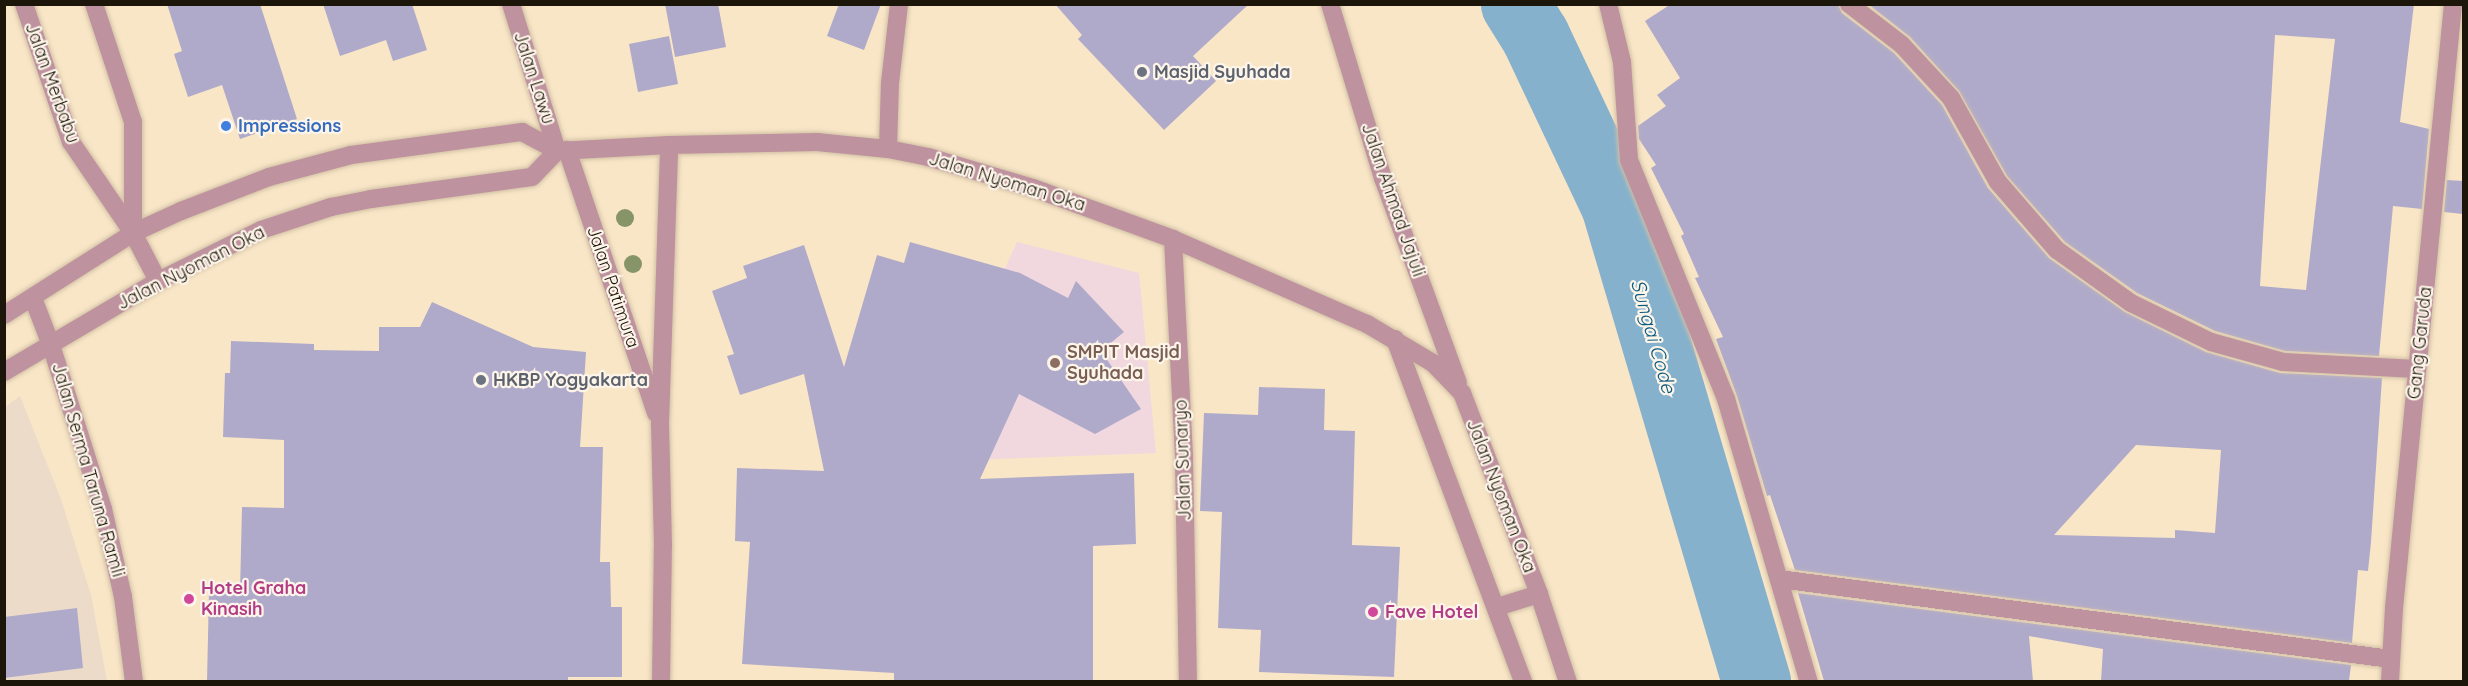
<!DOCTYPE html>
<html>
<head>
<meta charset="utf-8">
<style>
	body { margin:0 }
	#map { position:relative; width:2468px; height:686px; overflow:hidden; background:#f9e6c7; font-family:Quicksand,sans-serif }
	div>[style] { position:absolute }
	.commercial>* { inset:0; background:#eddbca }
	.education>* { inset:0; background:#f1d7de }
	.river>* { height:69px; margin:-34.5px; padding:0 34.5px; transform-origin:34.5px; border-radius:34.5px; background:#85b1cd }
	.building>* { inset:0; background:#b0aaca }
	.roads { filter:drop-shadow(0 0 2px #d1c0a5) drop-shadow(0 0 2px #d1c0a5) }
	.minor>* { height:18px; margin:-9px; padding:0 9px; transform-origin:9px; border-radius:9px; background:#be929e }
	.trees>* { width:18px; height:18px; margin:-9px; border-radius:50%; background:#879468 }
	.dots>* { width:16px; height:16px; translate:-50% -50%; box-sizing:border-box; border:3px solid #fdf5e9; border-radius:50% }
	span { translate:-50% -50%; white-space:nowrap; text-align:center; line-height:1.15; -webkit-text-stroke:4.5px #fdf5e9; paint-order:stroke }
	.worship-label { font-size:18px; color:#5b616d; font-weight:700 }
	.left { translate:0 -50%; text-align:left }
	.street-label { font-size:18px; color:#1c150a }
	.shop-label { font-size:18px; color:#366cbe; font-weight:700 }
	.education-label { font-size:18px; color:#785e54; font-weight:700 }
	.hotel-label { font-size:18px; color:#b23c85; font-weight:700 }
	.water-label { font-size:20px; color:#0b5b80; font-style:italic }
	.frame { position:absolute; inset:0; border:6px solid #1c150a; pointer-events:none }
</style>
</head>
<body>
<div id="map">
	<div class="commercial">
		<div style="clip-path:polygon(20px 396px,61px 499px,91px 595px,107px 681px,5px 682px,5px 407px)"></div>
	</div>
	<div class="education">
		<div style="clip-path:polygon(1017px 242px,1139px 273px,1156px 453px,917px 462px)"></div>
	</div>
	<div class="river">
		<div style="left:1515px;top:4px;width:38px;rotate:58deg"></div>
		<div style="left:1535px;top:36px;width:187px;rotate:64.7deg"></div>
		<div style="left:1615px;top:205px;width:497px;rotate:73.5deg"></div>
	</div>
	<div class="building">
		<div style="clip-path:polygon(167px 4px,260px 4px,297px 119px,240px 139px,222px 85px,188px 97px,174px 54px,182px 51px)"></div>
		<div style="clip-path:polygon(323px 4px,412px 4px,427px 50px,393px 61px,386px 40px,340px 56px)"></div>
		<div style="clip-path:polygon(665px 4px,718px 4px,726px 47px,675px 57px)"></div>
		<div style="clip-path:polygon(839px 4px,881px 4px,864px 50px,827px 36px)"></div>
		<div style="clip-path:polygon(1055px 4px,1249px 4px,1193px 56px,1216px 81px,1164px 130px,1078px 39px,1082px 35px)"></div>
		<div style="clip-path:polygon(evenodd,1671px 4px,1838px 4px,1842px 13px,1894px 53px,1942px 105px,1988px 188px,2049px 258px,2125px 312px,2206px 352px,2280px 373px,2382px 378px,2371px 542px,2368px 571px,2358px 570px,2352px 643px,1795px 570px,1770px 495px,1767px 496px,1737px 396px,1716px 339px,1723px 337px,1695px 278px,1699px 277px,1681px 236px,1684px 234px,1651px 168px,1656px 165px,1639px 139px,1638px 126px,1666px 106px,1657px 95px,1680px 78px,1645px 21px,1671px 4px,2136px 445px,2221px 450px,2215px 533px,2175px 530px,2175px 538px,2054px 535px,2136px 445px)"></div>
		<div style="clip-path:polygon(evenodd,1868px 4px,2414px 4px,2400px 122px,2429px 129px,2422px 209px,2393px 206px,2379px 356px,2285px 351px,2215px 331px,2137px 293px,2065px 242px,2007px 176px,1959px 91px,1910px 37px,1868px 4px,2275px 35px,2335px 39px,2306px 290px,2260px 286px,2275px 35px)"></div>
		<div style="clip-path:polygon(669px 36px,678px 84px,638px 92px,629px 44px)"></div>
		<div style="clip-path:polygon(2447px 180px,2463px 181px,2463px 214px,2444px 212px)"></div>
		<div style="clip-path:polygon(910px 242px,1020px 273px,1068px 298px,1076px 281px,1124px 332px,1101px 351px,1141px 409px,1095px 434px,1019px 394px,980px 479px,1134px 473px,1136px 544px,1093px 546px,1093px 681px,894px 681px,894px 673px,742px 664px,750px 542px,735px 541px,737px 468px,824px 471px,804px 374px,740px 395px,727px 356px,734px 354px,712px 291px,747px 278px,743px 266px,804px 245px,844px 367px,877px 255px,904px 263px)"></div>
		<div style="clip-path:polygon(432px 302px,533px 347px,586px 352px,580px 447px,603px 447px,600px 562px,610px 562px,611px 607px,622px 607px,622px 677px,568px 677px,568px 681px,207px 681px,209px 591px,240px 592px,242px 507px,284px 508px,284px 440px,223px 437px,225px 373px,230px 373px,231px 341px,314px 344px,314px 350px,379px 351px,379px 327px,420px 327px)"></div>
		<div style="clip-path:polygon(1259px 387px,1325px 389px,1324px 430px,1355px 431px,1352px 545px,1400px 547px,1394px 677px,1259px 672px,1261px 630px,1218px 628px,1222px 512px,1200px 511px,1204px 413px,1258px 415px)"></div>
		<div style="clip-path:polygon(1798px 593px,2351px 665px,2349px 681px,2101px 681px,2103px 649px,2029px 636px,2033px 681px,1824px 681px)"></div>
		<div style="clip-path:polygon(77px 608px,83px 668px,4px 678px,4px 617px)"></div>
	</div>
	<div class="roads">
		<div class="minor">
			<div style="left:24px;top:4px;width:146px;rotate:71.2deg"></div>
			<div style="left:71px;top:142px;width:110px;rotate:55.7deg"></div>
			<div style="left:133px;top:233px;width:54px;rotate:62.5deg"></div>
			<div style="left:94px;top:4px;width:124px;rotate:71.7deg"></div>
			<div style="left:133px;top:122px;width:111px;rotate:90deg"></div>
			<div style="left:511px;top:4px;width:154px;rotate:72.6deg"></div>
			<div style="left:1330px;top:4px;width:182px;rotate:73.1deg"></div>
			<div style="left:1383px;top:178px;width:218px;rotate:69.9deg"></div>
			<div style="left:1608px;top:4px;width:60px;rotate:76.4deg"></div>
			<div style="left:1622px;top:62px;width:98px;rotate:85.9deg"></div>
			<div style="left:1629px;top:160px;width:258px;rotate:67.9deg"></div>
			<div style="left:1726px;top:399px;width:295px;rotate:73.7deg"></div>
			<div style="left:1849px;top:4px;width:67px;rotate:37.7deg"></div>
			<div style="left:1902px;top:45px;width:72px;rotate:47.2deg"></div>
			<div style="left:1951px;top:98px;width:96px;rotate:60.8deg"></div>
			<div style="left:1998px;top:182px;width:90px;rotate:49.1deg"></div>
			<div style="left:2057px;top:250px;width:91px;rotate:35.6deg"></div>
			<div style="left:2131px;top:303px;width:89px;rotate:26deg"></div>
			<div style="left:2211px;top:342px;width:75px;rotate:15.5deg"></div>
			<div style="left:2283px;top:362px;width:134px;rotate:3deg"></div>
			<div style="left:888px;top:149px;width:66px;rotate:-88.3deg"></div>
			<div style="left:890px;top:83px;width:80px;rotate:-83.5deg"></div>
			<div style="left:567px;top:150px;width:278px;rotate:71.3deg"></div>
			<div style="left:1173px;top:239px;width:219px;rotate:87.1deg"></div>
			<div style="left:1184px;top:458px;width:224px;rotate:89deg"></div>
			<div style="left:33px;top:298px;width:50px;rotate:69deg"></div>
			<div style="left:51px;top:345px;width:172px;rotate:72.4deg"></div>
			<div style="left:103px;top:509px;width:90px;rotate:77.2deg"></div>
			<div style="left:123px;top:597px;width:86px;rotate:82.6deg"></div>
			<div style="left:4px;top:315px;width:153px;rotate:-32.4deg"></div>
			<div style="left:133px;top:233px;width:53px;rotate:-24.6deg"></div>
			<div style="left:181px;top:211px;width:94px;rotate:-21.1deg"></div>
			<div style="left:269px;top:177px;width:85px;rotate:-15deg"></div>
			<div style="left:351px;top:155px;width:173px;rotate:-7.7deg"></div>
			<div style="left:522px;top:132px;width:40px;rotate:28deg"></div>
			<div style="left:557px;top:151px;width:112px;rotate:-3.1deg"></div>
			<div style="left:669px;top:145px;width:148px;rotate:-1.2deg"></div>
			<div style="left:817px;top:142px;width:71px;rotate:5.6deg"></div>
			<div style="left:888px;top:149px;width:41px;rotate:11.3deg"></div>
			<div style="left:928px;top:157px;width:109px;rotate:16.4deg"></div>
			<div style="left:1033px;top:188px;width:149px;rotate:20deg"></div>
			<div style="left:1173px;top:239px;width:212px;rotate:23.7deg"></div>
			<div style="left:1367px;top:324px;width:77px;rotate:30.6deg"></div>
			<div style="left:1433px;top:363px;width:42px;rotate:46deg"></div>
			<div style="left:1462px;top:393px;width:215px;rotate:69deg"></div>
			<div style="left:1539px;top:594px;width:93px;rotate:71.8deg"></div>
			<div style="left:1395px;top:339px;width:366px;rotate:69.5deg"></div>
			<div style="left:4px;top:372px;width:179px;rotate:-30.6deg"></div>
			<div style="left:158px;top:281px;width:115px;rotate:-26.3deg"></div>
			<div style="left:261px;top:230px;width:74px;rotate:-18.2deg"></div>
			<div style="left:331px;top:207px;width:41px;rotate:-11.3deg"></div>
			<div style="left:371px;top:199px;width:162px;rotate:-7.8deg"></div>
			<div style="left:532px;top:177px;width:36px;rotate:-46deg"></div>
			<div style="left:1779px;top:579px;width:617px;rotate:7.45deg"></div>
			<div style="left:1497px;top:607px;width:44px;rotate:-17.2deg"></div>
			<div style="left:661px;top:682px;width:136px;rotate:-89.2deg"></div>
			<div style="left:663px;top:546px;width:123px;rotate:-91.4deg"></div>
			<div style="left:660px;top:423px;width:278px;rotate:-88.1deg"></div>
			<div style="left:2390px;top:682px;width:74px;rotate:-86.9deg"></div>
			<div style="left:2394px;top:608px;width:607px;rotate:-84.42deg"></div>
		</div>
	</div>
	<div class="trees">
		<div style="left:625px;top:218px"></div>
		<div style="left:633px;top:264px"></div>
	</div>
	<div class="dots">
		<div style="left:1142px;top:72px;background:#6b7280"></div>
		<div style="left:226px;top:126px;background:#3f7fe0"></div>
		<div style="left:1055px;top:363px;background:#8d6e63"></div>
		<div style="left:481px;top:380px;background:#6b7280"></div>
		<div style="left:189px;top:599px;background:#d1479c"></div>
		<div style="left:1373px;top:612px;background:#d1479c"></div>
	</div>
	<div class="worship-label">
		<span class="left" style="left:1154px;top:72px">Masjid Syuhada</span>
		<span class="left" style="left:493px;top:380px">HKBP Yogyakarta</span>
	</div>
	<div class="street-label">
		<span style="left:534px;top:78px;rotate:72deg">Jalan Lawu</span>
		<span style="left:52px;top:83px;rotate:70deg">Jalan Merbabu</span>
		<span style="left:1007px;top:182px;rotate:17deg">Jalan Nyoman Oka</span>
		<span style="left:1393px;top:200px;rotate:71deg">Jalan Ahmad Jajuli</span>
		<span style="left:191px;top:268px;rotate:-27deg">Jalan Nyoman Oka</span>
		<span style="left:613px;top:287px;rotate:71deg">Jalan Patimura</span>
		<span style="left:2420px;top:343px;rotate:-84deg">Gang Garuda</span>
		<span style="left:1183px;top:460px;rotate:-92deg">Jalan Sunaryo</span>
		<span style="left:88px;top:470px;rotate:74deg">Jalan Serma Taruna Ramli</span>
		<span style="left:1501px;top:496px;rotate:69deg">Jalan Nyoman Oka</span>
	</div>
	<div class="shop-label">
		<span class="left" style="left:238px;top:126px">Impressions</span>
	</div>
	<div class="education-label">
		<span class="left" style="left:1067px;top:363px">SMPIT Masjid<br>Syuhada</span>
	</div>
	<div class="hotel-label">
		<span class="left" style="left:201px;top:599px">Hotel Graha<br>Kinasih</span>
		<span class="left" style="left:1385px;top:612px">Fave Hotel</span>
	</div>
	<div class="water-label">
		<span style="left:1654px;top:336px;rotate:74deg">Sungai Code</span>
	</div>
	<div class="frame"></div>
</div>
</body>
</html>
